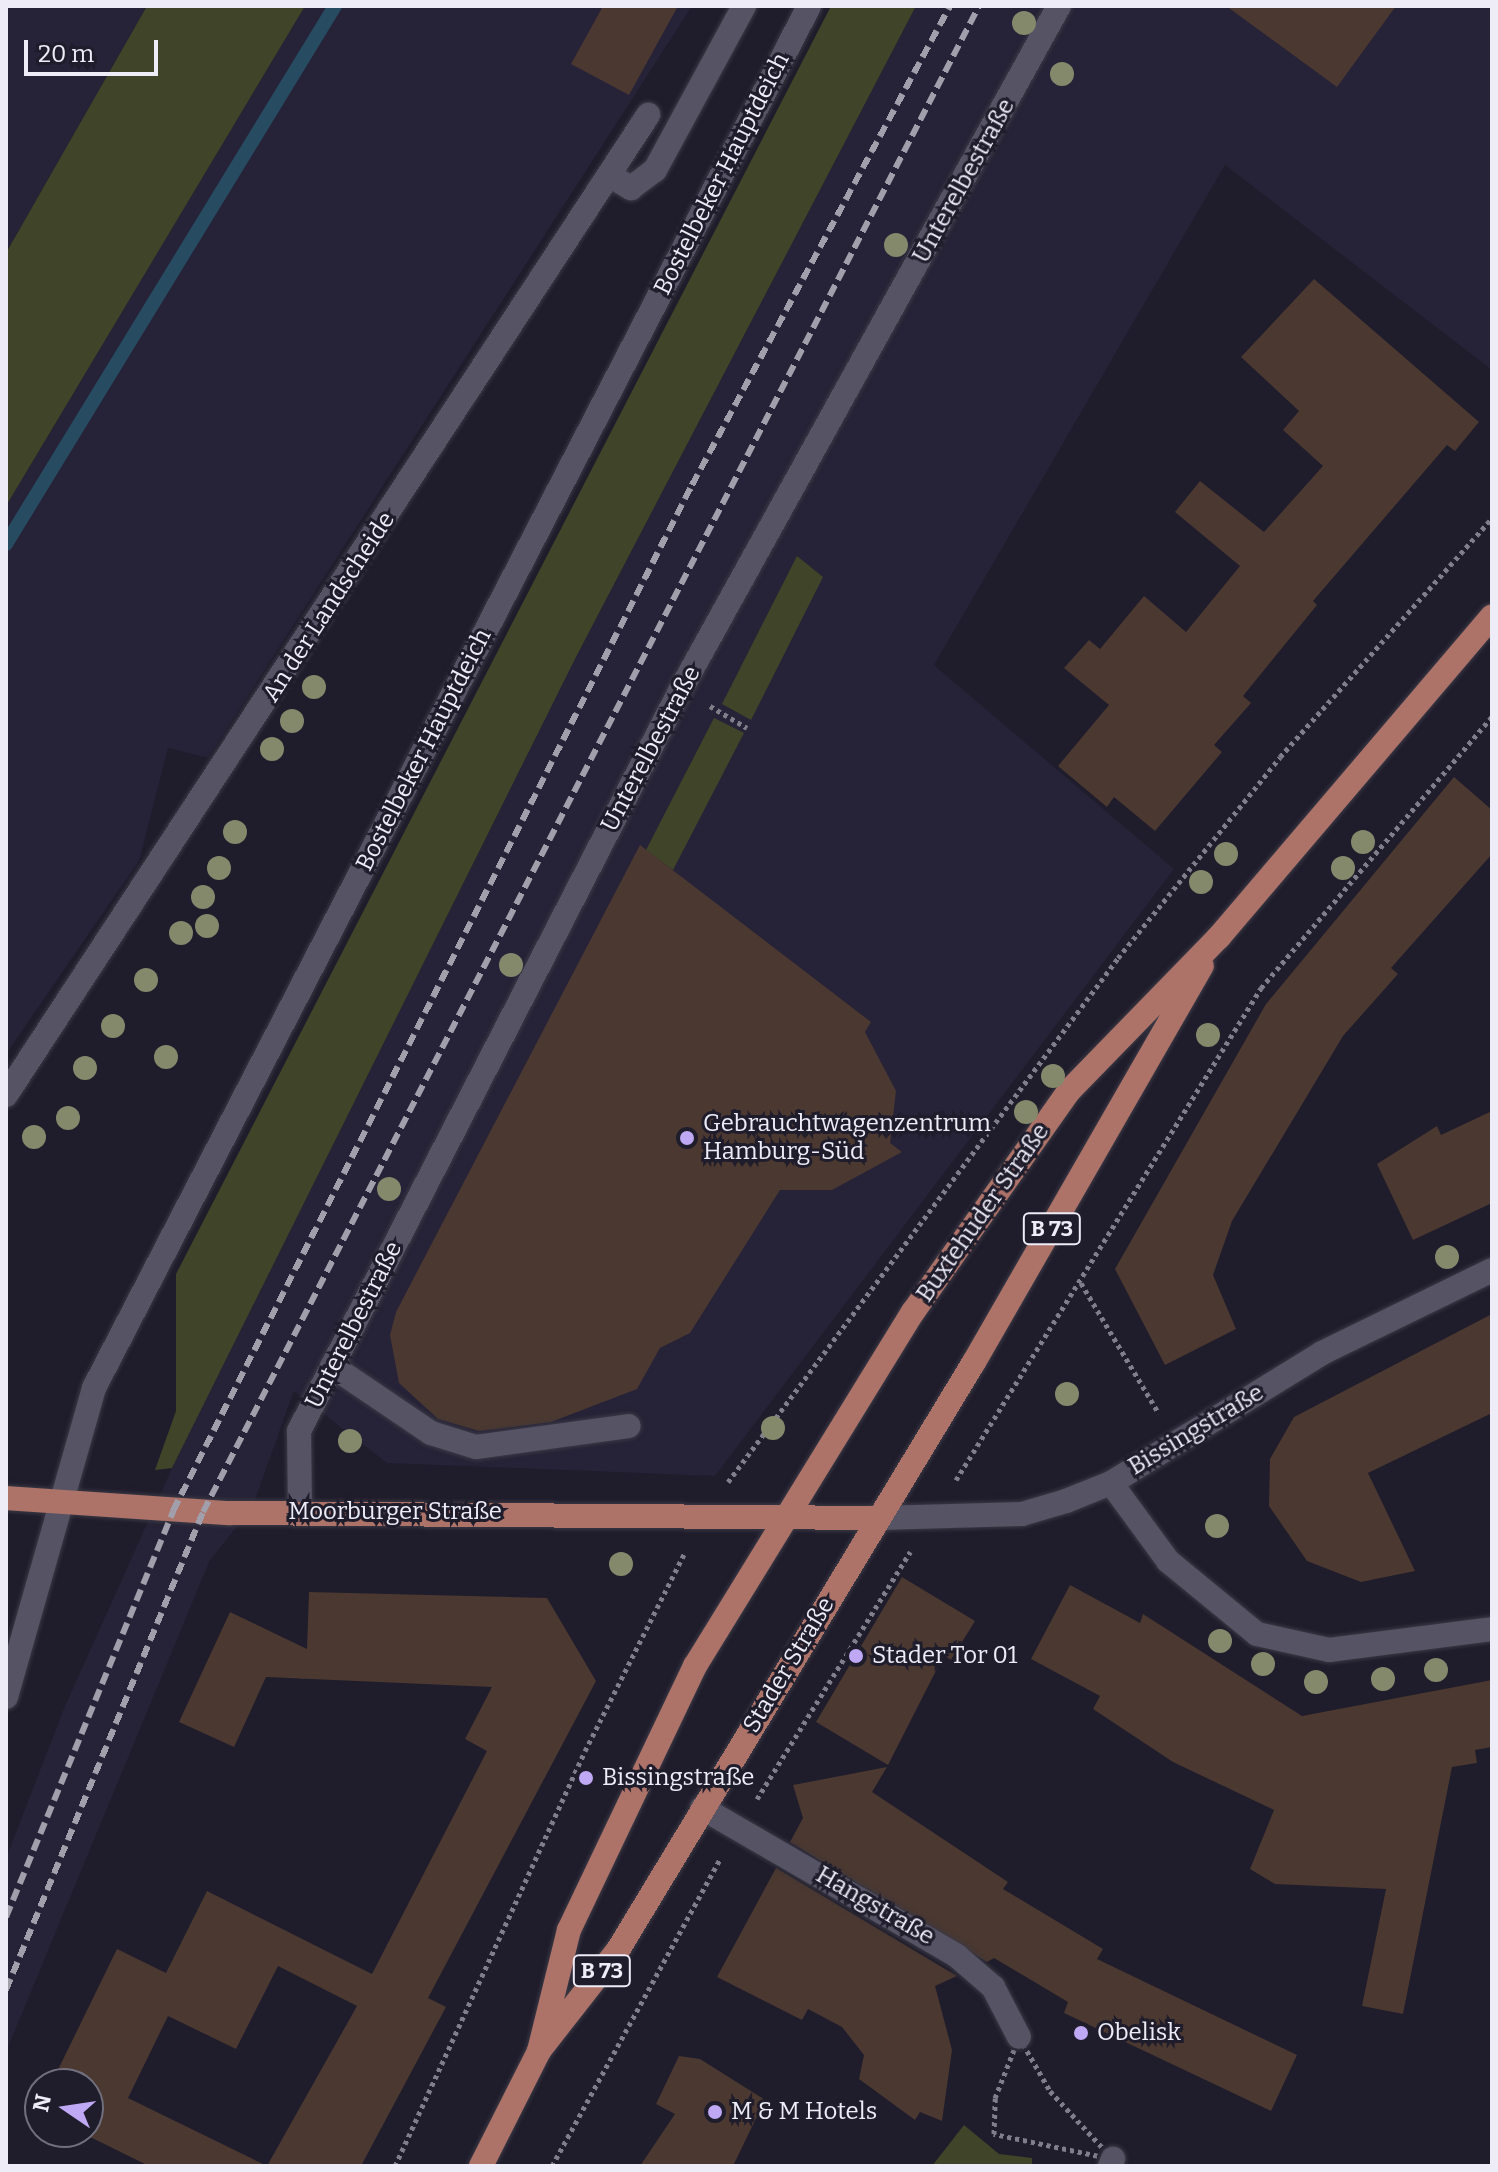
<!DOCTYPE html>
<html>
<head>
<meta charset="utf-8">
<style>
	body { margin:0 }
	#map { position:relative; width:1498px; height:2172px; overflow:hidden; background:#1f1c2b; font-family:Bitter,serif }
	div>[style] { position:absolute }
	.built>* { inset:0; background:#262237 }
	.green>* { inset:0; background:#404428 }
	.stream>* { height:14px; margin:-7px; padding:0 7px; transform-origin:7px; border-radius:7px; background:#274c62 }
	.building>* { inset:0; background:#4a3831 }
	.path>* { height:5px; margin-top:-2.5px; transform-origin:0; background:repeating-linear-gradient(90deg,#807e8b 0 4px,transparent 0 8px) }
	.roads { filter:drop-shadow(0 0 2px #3b3945) drop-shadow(0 0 2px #3b3945) }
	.minor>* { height:24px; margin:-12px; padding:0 12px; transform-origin:12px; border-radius:12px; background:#555364 }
	.major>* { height:24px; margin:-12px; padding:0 12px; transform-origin:12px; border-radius:12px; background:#ad7369 }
	.rail>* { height:6px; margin-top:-3px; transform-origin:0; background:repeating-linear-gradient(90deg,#a19fab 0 12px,transparent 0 18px) }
	.trees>* { width:24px; height:24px; margin:-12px; border-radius:50%; background:#85896c }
	.dots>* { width:22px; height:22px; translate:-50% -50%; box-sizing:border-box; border:4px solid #1f1c2b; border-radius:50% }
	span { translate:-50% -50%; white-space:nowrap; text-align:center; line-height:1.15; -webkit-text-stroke:6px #1f1c2b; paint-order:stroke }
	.shield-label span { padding:2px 6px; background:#1f1c2b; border:2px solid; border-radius:6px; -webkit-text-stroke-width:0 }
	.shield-label { font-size:22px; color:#edecf7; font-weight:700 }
	.street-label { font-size:24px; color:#edecf7 }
	.poi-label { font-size:24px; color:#edecf7 }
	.left { translate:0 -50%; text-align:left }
	.frame { position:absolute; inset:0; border:8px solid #edecf7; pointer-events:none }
	.north { position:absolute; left:24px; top:2068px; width:80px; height:80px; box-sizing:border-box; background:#1f1c2b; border:2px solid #716f7d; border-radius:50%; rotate:283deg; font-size:22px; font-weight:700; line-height:32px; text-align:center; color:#edecf7 }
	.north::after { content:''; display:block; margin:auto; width:28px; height:36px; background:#bfa9f4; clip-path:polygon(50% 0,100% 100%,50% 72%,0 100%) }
	.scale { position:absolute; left:24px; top:40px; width:134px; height:36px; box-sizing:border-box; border:4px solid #edecf7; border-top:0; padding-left:10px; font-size:24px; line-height:28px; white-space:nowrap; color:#edecf7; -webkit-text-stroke:6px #1f1c2b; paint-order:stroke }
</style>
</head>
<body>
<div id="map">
	<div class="built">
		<div style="clip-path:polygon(6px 6px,147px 6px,6px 253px)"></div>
		<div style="clip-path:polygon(305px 6px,692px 6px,208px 758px,168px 748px,139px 861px,6px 1054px,6px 506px)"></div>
		<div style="clip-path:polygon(916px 6px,1492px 6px,1492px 370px,1225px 165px,934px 665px,1174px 869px,715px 1476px,387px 1463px,294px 1391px,252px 1508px,210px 1560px,6px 2052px,6px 1858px,65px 1706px,172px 1468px,575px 659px)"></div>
	</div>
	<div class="green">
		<div style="clip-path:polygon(147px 6px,305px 6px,6px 506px,6px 253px)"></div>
		<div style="clip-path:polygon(831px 6px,916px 6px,575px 659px,172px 1468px,155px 1470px,176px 1411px,176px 1274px)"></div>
		<div style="clip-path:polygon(797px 556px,823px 577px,751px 720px,722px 704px)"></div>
		<div style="clip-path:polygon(714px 718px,744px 733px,673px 870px,646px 850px)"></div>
		<div style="clip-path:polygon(964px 2125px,999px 2154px,1032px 2158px,1032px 2166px,932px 2166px)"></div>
	</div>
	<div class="stream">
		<div style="left:6px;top:544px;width:631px;rotate:-58.55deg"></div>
	</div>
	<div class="building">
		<div style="clip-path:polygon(603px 6px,678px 6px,629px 95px,571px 64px)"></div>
		<div style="clip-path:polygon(1226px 6px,1396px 6px,1337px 87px)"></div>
		<div style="clip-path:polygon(1314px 279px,1479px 422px,1455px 451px,1447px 445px,1313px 601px,1317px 605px,1243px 696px,1251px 703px,1214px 745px,1222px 752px,1155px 831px,1114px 797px,1107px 807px,1058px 766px,1109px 705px,1064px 668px,1089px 640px,1100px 649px,1144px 596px,1186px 632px,1240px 566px,1175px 512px,1200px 481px,1264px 532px,1323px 466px,1283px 430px,1299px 411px,1241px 357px)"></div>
		<div style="clip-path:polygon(1454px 777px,1492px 810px,1492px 854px,1391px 968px,1398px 974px,1343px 1036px,1232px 1221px,1213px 1275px,1236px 1329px,1165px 1365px,1115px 1269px,1266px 1004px)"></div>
		<div style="clip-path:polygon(640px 845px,871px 1022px,865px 1032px,896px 1091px,890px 1143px,902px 1152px,832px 1190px,780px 1190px,690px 1333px,660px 1348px,637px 1389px,551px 1422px,479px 1431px,438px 1419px,399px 1383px,390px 1335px,396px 1312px)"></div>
		<div style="clip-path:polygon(1492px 1111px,1492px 1203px,1413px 1240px,1377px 1164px,1437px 1126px,1441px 1135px)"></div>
		<div style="clip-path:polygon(1492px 1314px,1492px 1413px,1368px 1473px,1415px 1571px,1361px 1582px,1307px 1561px,1269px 1506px,1270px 1459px,1294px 1417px)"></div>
		<div style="clip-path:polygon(902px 1577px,975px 1621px,951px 1660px,944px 1655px,888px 1765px,816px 1722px)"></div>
		<div style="clip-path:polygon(1070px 1585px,1140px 1623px,1143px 1614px,1302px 1716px,1492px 1680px,1492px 1747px,1475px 1750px,1477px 1763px,1452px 1767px,1403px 2014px,1362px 2006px,1386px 1889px,1275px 1884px,1250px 1869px,1274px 1810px,1173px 1762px,1093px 1709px,1100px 1696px,1031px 1659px)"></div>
		<div style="clip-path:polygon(evenodd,309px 1592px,547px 1598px,596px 1681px,428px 1998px,446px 2007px,361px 2166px,149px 2166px,80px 2132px,88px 2132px,88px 2084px,51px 2084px,117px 1949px,166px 1973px,207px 1891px,372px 1974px,487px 1751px,465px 1739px,492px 1687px,266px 1677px,234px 1747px,179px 1722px,230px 1612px,307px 1649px,309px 1592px,278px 1966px,357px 2006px,267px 2166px,128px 2098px,168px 2016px,236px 2049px,278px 1966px)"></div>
		<div style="clip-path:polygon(887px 1767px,872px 1792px,1008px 1882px,1003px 1889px,1103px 1949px,1097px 1959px,1297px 2055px,1271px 2111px,1064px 2013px,1068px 2002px,994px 1958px,987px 1962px,790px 1842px,803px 1818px,793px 1785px)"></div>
		<div style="clip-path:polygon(776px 1868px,957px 1976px,935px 1986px,952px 2050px,942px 2121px,920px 2112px,915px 2120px,859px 2079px,864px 2055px,842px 2027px,808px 2009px,802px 2020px,717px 1977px)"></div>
		<div style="clip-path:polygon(679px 2056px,700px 2059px,765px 2100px,733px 2166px,640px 2166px,675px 2114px,656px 2104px)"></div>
	</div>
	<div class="path">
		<div style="left:710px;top:706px;width:43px;rotate:30.7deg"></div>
		<div style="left:1081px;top:1283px;width:152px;rotate:59.2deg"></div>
		<div style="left:956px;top:1480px;width:579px;rotate:-58.2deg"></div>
		<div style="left:1261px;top:988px;width:356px;rotate:-49.6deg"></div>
		<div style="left:728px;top:1482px;width:653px;rotate:-53.34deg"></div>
		<div style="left:1118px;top:958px;width:258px;rotate:-51.1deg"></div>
		<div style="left:1280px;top:757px;width:319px;rotate:-48.4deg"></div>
		<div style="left:757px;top:1799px;width:291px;rotate:-58.2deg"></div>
		<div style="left:1019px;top:2037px;width:62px;rotate:60.1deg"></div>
		<div style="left:1050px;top:2091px;width:93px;rotate:47.2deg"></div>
		<div style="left:1113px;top:2159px;width:122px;rotate:-168.1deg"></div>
		<div style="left:994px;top:2134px;width:36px;rotate:-88deg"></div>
		<div style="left:995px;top:2098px;width:66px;rotate:-68.5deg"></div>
		<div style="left:395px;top:2166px;width:456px;rotate:-65.4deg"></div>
		<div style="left:585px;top:1751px;width:223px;rotate:-63.3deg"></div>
		<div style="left:552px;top:2166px;width:350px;rotate:-61.3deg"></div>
	</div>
	<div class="roads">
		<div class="minor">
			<div style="left:609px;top:175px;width:26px;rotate:31deg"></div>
			<div style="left:631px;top:188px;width:30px;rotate:-37deg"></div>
			<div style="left:655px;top:170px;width:187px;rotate:-61.5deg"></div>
			<div style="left:6px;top:1095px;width:1172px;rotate:-56.77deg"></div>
			<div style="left:332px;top:1366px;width:120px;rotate:34.1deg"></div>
			<div style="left:431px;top:1433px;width:47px;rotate:17.3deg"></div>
			<div style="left:476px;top:1447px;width:154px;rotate:-7.8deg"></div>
			<div style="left:1111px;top:1483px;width:97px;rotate:53.8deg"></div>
			<div style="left:1168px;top:1561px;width:115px;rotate:39.4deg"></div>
			<div style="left:1257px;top:1634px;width:74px;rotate:12.5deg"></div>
			<div style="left:1329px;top:1650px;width:164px;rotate:-7.3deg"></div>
			<div style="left:300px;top:1511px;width:80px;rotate:-90.7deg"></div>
			<div style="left:299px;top:1431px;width:835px;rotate:-62.76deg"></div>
			<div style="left:681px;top:689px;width:781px;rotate:-61.04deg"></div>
			<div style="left:879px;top:1518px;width:143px;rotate:-1.6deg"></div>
			<div style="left:1022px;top:1514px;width:46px;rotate:-16.5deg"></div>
			<div style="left:1066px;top:1501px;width:48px;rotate:-21.8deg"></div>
			<div style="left:1111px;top:1483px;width:248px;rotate:-31.6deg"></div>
			<div style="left:1322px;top:1353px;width:189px;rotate:-26deg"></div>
			<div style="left:6px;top:1697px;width:321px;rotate:-74.1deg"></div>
			<div style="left:94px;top:1388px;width:1556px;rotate:-62.64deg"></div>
			<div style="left:702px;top:1808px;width:295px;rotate:30.1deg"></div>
			<div style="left:957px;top:1956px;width:48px;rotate:40.7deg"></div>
			<div style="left:993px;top:1987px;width:56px;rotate:62.5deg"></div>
			<div style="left:1110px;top:2166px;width:8px;rotate:-67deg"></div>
		</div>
		<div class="major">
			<div style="left:6px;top:1498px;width:223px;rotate:3.9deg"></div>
			<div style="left:228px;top:1513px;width:651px;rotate:0.44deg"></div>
			<div style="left:539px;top:2051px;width:125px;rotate:-76.1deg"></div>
			<div style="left:569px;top:1930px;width:293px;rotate:-64.5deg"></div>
			<div style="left:695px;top:1666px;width:416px;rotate:-58.4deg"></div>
			<div style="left:913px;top:1312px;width:271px;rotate:-54.8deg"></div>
			<div style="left:1069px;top:1091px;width:215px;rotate:-45.8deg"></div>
			<div style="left:1219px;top:937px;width:421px;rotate:-49.6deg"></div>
			<div style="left:481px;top:2166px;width:129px;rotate:-63.2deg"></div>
			<div style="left:539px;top:2051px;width:128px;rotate:-52deg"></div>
			<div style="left:618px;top:1950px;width:687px;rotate:-58.81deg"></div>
			<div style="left:974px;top:1362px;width:457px;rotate:-60.1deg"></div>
		</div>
	</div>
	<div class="rail">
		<div style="left:6px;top:1917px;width:439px;rotate:-67.6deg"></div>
		<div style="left:173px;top:1511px;width:1150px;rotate:-63.17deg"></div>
		<div style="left:692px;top:485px;width:544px;rotate:-61.69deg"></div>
		<div style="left:6px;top:1990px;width:517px;rotate:-67.6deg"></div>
		<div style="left:203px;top:1512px;width:1694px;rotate:-62.74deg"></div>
	</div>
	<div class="trees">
		<div style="left:1024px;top:23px"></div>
		<div style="left:1062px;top:74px"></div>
		<div style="left:896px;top:245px"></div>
		<div style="left:314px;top:687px"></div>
		<div style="left:292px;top:721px"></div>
		<div style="left:272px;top:749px"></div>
		<div style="left:235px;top:832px"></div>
		<div style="left:1363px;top:842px"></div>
		<div style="left:1226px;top:854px"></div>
		<div style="left:219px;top:868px"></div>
		<div style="left:1343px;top:868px"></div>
		<div style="left:1201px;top:882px"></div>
		<div style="left:203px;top:897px"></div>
		<div style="left:207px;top:926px"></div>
		<div style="left:181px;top:933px"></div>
		<div style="left:511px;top:965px"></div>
		<div style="left:146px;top:980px"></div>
		<div style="left:113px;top:1026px"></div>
		<div style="left:1208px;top:1035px"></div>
		<div style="left:166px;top:1057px"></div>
		<div style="left:85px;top:1068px"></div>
		<div style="left:1053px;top:1076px"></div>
		<div style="left:1026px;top:1112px"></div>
		<div style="left:68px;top:1118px"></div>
		<div style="left:34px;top:1137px"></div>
		<div style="left:389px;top:1189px"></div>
		<div style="left:1447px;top:1257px"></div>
		<div style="left:1067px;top:1394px"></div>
		<div style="left:773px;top:1428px"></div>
		<div style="left:350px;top:1441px"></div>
		<div style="left:1217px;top:1526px"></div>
		<div style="left:621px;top:1564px"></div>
		<div style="left:1220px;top:1641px"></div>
		<div style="left:1263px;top:1664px"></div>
		<div style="left:1436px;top:1670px"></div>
		<div style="left:1383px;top:1679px"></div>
		<div style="left:1316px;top:1682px"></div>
	</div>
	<div class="dots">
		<div style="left:687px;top:1138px;background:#bfa9f4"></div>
		<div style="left:856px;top:1656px;background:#bfa9f4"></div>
		<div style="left:586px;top:1778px;background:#bfa9f4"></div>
		<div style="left:1081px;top:2033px;background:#bfa9f4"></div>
		<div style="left:715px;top:2112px;background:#bfa9f4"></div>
	</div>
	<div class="shield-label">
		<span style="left:1052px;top:1229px">B 73</span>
		<span style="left:602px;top:1971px">B 73</span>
	</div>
	<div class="street-label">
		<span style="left:722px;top:174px;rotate:-63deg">Bostelbeker Hauptdeich</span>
		<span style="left:964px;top:181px;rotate:-61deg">Unterelbestraße</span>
		<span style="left:329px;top:607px;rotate:-57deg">An der Landscheide</span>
		<span style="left:651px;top:749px;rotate:-62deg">Unterelbestraße</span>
		<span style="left:424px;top:750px;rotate:-63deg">Bostelbeker Hauptdeich</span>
		<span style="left:983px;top:1213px;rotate:-55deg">Buxtehuder Straße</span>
		<span style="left:354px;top:1325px;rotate:-63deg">Unterelbestraße</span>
		<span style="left:1196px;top:1430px;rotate:-31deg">Bissingstraße</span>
		<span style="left:395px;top:1512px">Moorburger Straße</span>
		<span style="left:789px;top:1665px;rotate:-59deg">Stader Straße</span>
		<span style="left:875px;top:1906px;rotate:30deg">Hangstraße</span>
	</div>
	<div class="poi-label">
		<span class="left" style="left:703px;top:1138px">Gebrauchtwagenzentrum<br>Hamburg-Süd</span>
		<span class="left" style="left:872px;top:1656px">Stader Tor 01</span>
		<span class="left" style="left:602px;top:1778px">Bissingstraße</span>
		<span class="left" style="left:1097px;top:2033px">Obelisk</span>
		<span class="left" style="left:731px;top:2112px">M &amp; M Hotels</span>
	</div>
	<div class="frame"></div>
	<div class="north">N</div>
	<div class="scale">20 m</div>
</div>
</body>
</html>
